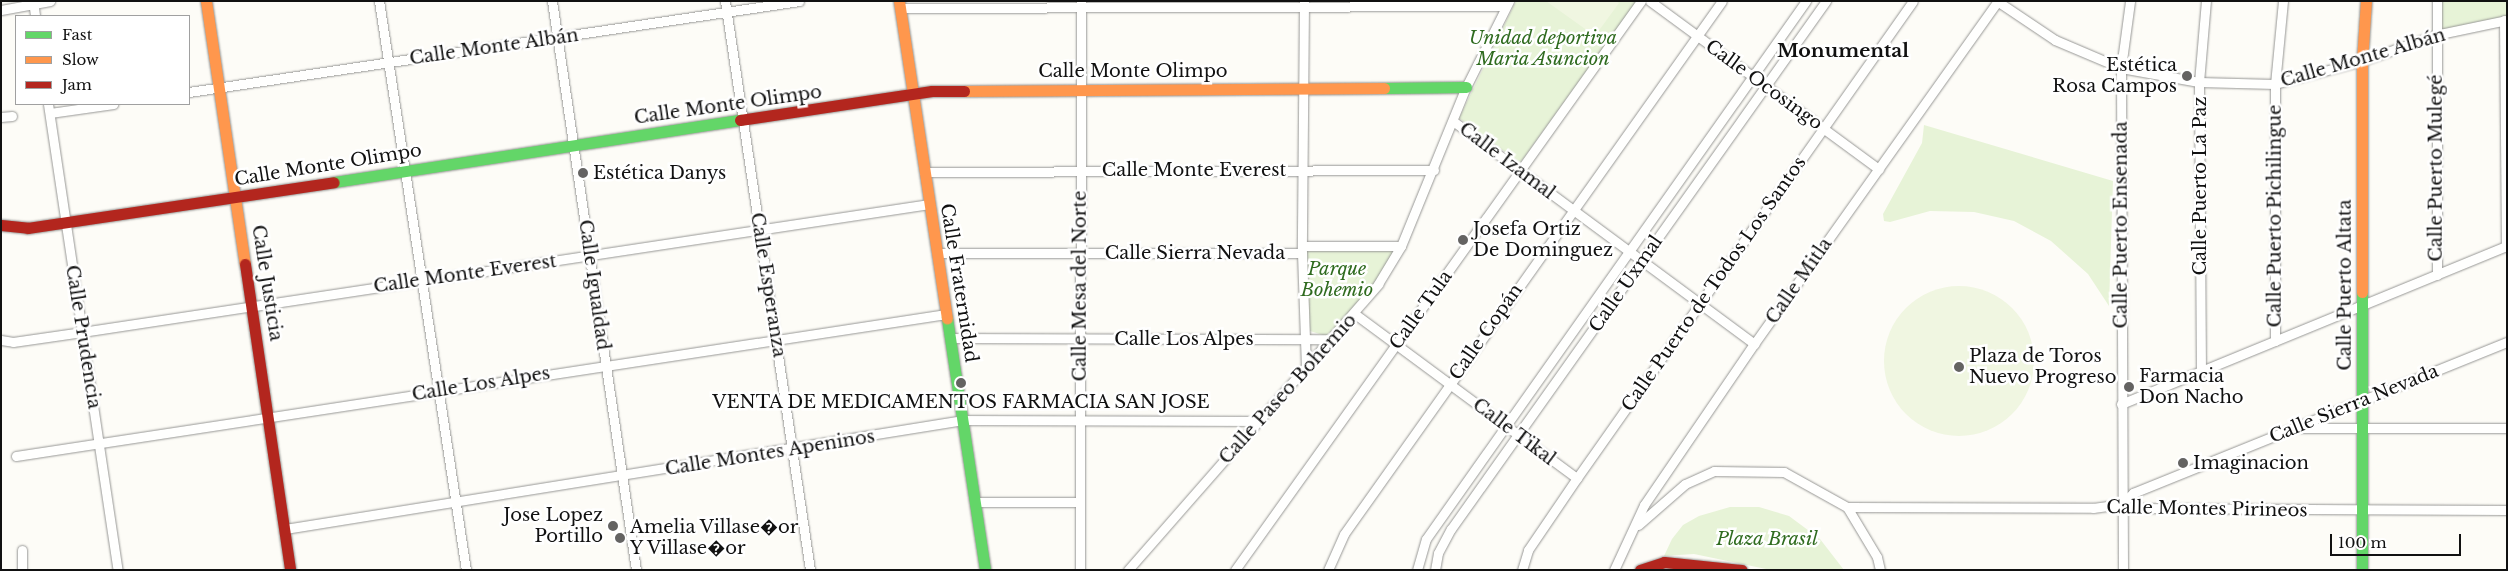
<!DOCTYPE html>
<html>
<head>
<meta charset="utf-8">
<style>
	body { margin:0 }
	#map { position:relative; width:2508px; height:571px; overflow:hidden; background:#fdfcf7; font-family:"Libre Baskerville",serif }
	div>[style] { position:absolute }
	.green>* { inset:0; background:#e7f3d7 }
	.pitch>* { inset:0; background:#f0f6e1 }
	.round { border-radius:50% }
	.roads { filter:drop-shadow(0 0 1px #979795) drop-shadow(0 0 1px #979795) }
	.street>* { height:9px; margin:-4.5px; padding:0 4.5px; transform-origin:4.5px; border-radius:4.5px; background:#fffffe }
	.fast>* { height:11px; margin:-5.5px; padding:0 5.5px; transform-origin:5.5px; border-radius:5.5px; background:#63d668 }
	.slow>* { height:11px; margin:-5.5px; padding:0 5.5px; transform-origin:5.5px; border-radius:5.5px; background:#ff974d }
	.jam>* { height:11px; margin:-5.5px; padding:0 5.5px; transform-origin:5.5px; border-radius:5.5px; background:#b3261e }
	.dots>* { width:14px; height:14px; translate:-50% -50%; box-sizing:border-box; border:2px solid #fff; border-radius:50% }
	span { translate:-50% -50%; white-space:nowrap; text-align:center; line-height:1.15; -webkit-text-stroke:5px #fff; paint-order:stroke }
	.park-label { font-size:18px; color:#2f6b1f; font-style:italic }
	.street-label { font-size:18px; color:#111 }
	.poi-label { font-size:18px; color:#111 }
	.right { translate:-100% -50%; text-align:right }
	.left { translate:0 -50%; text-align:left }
	.neighbourhood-label { font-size:19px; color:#111; font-weight:700 }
	.frame { position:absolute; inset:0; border:2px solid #111; pointer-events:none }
	.legend { position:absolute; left:15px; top:15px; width:175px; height:90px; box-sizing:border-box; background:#fff; border:1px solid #a0a0a0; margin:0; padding:6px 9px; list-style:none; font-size:15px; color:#111 }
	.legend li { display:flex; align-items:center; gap:10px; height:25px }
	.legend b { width:25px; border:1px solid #a0a0a0 }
	.scale { position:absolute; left:2330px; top:534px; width:131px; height:22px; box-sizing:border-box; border:2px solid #111; border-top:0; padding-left:6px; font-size:15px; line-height:18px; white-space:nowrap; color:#111; -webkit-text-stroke:4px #fff; paint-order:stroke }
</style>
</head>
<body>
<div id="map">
	<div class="green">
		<div style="clip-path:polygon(1516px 1px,1637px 1px,1520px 163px,1459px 118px)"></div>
		<div style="clip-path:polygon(2439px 1px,2507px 1px,2507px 20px,2437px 33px)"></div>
		<div style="clip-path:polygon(1924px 125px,2113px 181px,2109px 306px,2088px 274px,2051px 241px,2014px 221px,1974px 212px,1930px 211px,1890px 222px,1884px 221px,1883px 214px,1922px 143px)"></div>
		<div style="clip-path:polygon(1305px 248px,1397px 248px,1372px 288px,1353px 312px,1326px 336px,1310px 331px,1306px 319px)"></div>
		<div style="clip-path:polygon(1730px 507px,1759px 507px,1789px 516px,1820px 539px,1844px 570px,1771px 570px,1694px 554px,1664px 556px,1672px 539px,1683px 525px,1699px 516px)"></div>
	</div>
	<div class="pitch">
		<div style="clip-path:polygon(1546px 1px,1616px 1px,1619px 3px,1595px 36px)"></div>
		<div class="round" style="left:1884px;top:286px;width:150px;height:150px"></div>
	</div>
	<div class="roads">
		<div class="street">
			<div style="left:33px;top:1px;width:15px;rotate:82deg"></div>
			<div style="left:379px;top:1px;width:576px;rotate:81.31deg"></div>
			<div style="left:552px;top:1px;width:575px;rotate:81.6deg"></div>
			<div style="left:725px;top:1px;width:575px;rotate:81.5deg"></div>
			<div style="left:1650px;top:1px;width:284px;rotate:36.3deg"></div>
			<div style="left:1997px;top:1px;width:70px;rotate:33.9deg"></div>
			<div style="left:2055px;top:40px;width:72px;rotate:23deg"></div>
			<div style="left:2121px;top:68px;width:79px;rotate:10.2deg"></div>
			<div style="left:2199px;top:82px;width:76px;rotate:1.5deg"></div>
			<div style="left:2275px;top:84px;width:90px;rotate:-14.8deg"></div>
			<div style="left:2362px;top:61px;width:77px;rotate:-19.6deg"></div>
			<div style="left:2435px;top:35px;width:74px;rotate:-11.8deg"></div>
			<div style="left:1304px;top:2px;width:251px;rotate:90.5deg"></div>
			<div style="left:1302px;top:253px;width:113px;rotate:88deg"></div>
			<div style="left:900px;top:8px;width:605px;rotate:-0.19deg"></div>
			<div style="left:1px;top:10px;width:50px;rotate:-10.4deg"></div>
			<div style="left:2504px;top:20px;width:227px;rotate:89.5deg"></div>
			<div style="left:189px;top:92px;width:617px;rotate:-8.48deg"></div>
			<div style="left:48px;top:104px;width:471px;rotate:81.5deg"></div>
			<div style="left:50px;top:113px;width:64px;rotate:-8.1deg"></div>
			<div style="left:1px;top:117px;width:11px;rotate:-5deg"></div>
			<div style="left:1453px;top:121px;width:375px;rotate:36.5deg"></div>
			<div style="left:924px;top:172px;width:510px;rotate:-0.22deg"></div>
			<div style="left:1303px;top:246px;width:98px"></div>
			<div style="left:937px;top:253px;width:365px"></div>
			<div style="left:2437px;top:275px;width:274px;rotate:-90deg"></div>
			<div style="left:1355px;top:314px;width:276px;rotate:36.5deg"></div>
			<div style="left:950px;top:338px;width:379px;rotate:0.2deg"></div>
			<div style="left:1px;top:340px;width:12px;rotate:9deg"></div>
			<div style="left:13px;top:342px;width:70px;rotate:-8.2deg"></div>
			<div style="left:82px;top:332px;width:857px;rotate:-8.59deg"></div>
			<div style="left:2275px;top:341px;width:257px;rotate:-90deg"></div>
			<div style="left:2275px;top:84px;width:83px;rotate:-84.5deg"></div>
			<div style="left:2201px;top:372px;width:290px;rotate:-90.4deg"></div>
			<div style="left:2199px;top:82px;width:81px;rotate:-85.1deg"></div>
			<div style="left:2121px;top:404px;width:417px;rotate:-22.3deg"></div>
			<div style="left:2300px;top:428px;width:207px"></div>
			<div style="left:16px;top:456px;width:941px;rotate:-8.68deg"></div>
			<div style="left:975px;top:502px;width:105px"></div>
			<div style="left:2122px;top:504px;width:16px;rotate:-45deg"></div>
			<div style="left:2133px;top:493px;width:403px;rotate:-22deg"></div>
			<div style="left:1847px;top:507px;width:246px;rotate:0.2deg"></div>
			<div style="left:2093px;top:508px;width:29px;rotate:-8deg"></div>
			<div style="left:2122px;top:504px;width:10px;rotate:24deg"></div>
			<div style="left:2131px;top:508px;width:376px;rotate:0.3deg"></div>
			<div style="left:1638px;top:525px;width:62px;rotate:-41.1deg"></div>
			<div style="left:1685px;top:484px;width:32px;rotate:-24deg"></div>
			<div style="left:1714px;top:471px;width:70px;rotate:0.8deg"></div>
			<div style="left:1784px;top:472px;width:72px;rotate:29.1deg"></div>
			<div style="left:1847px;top:507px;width:58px;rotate:59deg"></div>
			<div style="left:1877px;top:557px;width:13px;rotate:77deg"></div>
			<div style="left:285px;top:529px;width:687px;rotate:-9.13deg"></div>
			<div style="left:963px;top:420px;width:295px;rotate:0.2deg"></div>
			<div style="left:22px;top:570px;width:20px;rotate:-90deg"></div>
			<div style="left:1080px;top:570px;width:569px;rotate:-89.9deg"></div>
			<div style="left:1128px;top:570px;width:380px;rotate:-48.8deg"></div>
			<div style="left:1378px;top:284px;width:44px;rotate:-58.8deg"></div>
			<div style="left:1401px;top:246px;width:172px;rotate:-67.8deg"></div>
			<div style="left:1466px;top:87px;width:96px;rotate:-63.4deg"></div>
			<div style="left:1235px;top:570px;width:699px;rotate:-54.49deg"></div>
			<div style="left:1328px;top:570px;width:39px;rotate:-66deg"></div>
			<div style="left:1344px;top:534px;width:653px;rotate:-54.66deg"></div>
			<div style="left:1417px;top:570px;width:32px;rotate:-74deg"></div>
			<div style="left:1426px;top:539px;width:659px;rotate:-54.77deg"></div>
			<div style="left:1435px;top:570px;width:17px;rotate:-80deg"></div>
			<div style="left:1438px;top:553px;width:27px;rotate:-62deg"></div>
			<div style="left:1451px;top:529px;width:648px;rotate:-54.62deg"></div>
			<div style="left:1522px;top:570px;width:21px;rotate:-73deg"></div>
			<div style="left:1528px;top:550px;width:87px;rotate:-55.8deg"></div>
			<div style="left:1577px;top:478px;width:583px;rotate:-54.84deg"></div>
			<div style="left:1614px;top:570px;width:72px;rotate:-65.2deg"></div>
			<div style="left:1644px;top:505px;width:195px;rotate:-55.7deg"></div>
			<div style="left:1754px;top:344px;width:421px;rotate:-54.6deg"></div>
			<div style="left:2123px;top:570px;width:502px;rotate:-90.23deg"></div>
			<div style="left:2121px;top:68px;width:68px;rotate:-82.3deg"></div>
		</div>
		<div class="fast">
			<div style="left:1384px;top:88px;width:82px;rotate:-0.7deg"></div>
			<div style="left:334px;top:182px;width:411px;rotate:-8.7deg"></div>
			<div style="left:2362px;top:292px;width:278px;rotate:90deg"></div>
			<div style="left:947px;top:318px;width:255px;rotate:81.4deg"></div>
		</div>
		<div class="slow">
			<div style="left:206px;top:1px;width:266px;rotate:81.6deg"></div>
			<div style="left:899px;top:1px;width:321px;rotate:81.4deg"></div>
			<div style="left:964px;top:91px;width:420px;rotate:-0.4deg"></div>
			<div style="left:2362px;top:292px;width:231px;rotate:-90deg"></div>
			<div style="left:2362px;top:61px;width:60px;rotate:-86.2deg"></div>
		</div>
		<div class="jam">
			<div style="left:740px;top:120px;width:194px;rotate:-8.6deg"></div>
			<div style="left:932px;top:91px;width:32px"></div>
			<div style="left:1px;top:225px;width:27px;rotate:6deg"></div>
			<div style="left:28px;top:228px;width:309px;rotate:-8.5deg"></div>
			<div style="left:245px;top:264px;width:309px;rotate:81.6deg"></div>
			<div style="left:1640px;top:570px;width:25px;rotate:-18deg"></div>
			<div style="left:1664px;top:562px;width:78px;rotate:5.9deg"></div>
		</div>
	</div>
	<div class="dots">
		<div style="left:2187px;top:76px;background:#646362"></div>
		<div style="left:583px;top:173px;background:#646362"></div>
		<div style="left:1463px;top:240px;background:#646362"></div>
		<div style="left:1959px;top:367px;background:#646362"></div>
		<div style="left:961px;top:383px;background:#646362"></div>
		<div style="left:2129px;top:387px;background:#646362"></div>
		<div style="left:2183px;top:463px;background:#646362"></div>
		<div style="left:613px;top:526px;background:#646362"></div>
		<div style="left:620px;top:538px;background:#646362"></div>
	</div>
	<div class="park-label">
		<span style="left:1543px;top:49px">Unidad deportiva<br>Maria Asuncion</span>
		<span style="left:1337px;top:280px">Parque<br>Bohemio</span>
		<span style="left:1767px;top:539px">Plaza Brasil</span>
	</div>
	<div class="street-label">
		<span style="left:494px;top:47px;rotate:-8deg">Calle Monte Albán</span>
		<span style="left:2363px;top:58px;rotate:-16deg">Calle Monte Albán</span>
		<span style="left:1133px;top:71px">Calle Monte Olimpo</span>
		<span style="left:1764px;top:85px;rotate:36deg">Calle Ocosingo</span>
		<span style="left:728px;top:105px;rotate:-8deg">Calle Monte Olimpo</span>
		<span style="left:1507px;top:161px;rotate:37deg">Calle Izamal</span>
		<span style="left:328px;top:165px;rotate:-9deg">Calle Monte Olimpo</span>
		<span style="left:2436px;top:168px;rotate:-90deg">Calle Puerto Mulegé</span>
		<span style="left:1194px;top:170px">Calle Monte Everest</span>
		<span style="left:2200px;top:186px;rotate:-90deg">Calle Puerto La Paz</span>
		<span style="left:2275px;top:216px;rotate:-90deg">Calle Puerto Pichilingue</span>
		<span style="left:2121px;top:225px;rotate:-90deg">Calle Puerto Ensenada</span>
		<span style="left:1195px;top:253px">Calle Sierra Nevada</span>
		<span style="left:465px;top:274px;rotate:-8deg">Calle Monte Everest</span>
		<span style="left:1799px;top:281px;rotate:-55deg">Calle Mitla</span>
		<span style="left:267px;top:283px;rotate:81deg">Calle Justicia</span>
		<span style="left:959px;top:283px;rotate:81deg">Calle Fraternidad</span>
		<span style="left:1626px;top:284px;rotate:-55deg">Calle Uxmal</span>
		<span style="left:1714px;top:284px;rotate:-55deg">Calle Puerto de Todos Los Santos</span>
		<span style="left:594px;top:285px;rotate:82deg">Calle Igualdad</span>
		<span style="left:768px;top:285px;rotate:81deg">Calle Esperanza</span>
		<span style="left:2345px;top:285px;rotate:-90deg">Calle Puerto Altata</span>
		<span style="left:1080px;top:286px;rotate:-90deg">Calle Mesa del Norte</span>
		<span style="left:1421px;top:310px;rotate:-54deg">Calle Tula</span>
		<span style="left:1486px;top:332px;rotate:-55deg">Calle Copán</span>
		<span style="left:83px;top:337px;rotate:81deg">Calle Prudencia</span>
		<span style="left:1184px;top:339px">Calle Los Alpes</span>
		<span style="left:481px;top:384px;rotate:-9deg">Calle Los Alpes</span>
		<span style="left:1288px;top:389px;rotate:-48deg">Calle Paseo Bohemio</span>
		<span style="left:2354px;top:404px;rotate:-22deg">Calle Sierra Nevada</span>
		<span style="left:1514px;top:432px;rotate:37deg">Calle Tikal</span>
		<span style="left:770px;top:453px;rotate:-9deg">Calle Montes Apeninos</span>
		<span style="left:2207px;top:509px;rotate:1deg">Calle Montes Pirineos</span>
	</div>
	<div class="poi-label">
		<span class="right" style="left:2177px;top:76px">Estética<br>Rosa Campos</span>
		<span class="left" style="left:593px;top:173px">Estética Danys</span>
		<span class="left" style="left:1473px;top:240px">Josefa Ortiz<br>De Dominguez</span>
		<span class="left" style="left:1969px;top:367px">Plaza de Toros<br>Nuevo Progreso</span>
		<span class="left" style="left:2139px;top:387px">Farmacia<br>Don Nacho</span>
		<span style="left:961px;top:402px">VENTA DE MEDICAMENTOS FARMACIA SAN JOSE</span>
		<span class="left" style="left:2193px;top:463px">Imaginacion</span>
		<span class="right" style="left:603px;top:526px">Jose Lopez<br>Portillo</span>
		<span class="left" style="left:630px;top:538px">Amelia Villase�or<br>Y Villase�or</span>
	</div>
	<div class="neighbourhood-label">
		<span style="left:1843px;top:51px">Monumental</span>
	</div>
	<div class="frame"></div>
	<ul class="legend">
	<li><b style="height:6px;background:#63d668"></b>Fast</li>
	<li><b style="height:6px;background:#ff974d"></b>Slow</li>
	<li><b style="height:6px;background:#b3261e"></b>Jam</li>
	</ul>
	<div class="scale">100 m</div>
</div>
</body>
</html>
